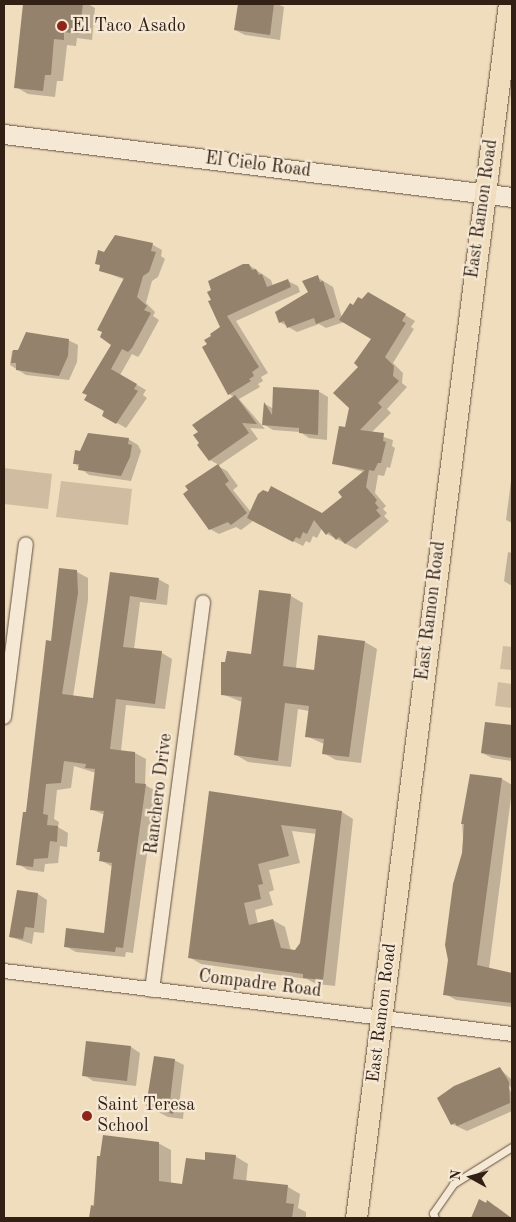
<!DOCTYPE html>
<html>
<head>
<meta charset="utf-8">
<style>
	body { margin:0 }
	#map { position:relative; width:516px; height:1222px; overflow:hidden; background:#f0ddbe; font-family:"Old Standard TT",serif }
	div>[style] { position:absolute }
	.green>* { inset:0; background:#d0bda1 }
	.shadow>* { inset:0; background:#0003 }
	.building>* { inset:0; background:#95826d }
	.roads { filter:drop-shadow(0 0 1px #624f3f) drop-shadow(0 0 1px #624f3f) }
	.lane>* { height:7px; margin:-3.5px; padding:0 3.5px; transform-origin:3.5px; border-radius:3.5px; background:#f5e9d5 }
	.street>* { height:14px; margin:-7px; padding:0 7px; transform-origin:7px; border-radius:7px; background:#f5e9d5 }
	.secondary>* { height:19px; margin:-9.5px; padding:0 9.5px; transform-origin:9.5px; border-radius:9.5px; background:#f5e9d5 }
	.primary>* { height:21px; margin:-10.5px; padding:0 10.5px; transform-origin:10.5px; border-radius:10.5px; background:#f0ddbe }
	.dots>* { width:14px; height:14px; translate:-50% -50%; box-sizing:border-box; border:2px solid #f5e9d5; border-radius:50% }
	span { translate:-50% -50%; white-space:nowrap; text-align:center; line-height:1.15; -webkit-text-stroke:4.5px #f5e9d5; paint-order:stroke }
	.poi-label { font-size:18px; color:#322015 }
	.left { translate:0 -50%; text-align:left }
	.street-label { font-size:18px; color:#322015 }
	.frame { position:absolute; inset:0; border:5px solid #322015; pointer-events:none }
	.north { position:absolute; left:446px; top:1152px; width:50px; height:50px; -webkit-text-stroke:4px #f5e9d5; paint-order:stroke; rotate:277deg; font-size:14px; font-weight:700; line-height:20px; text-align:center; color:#322015 }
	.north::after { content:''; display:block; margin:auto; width:18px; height:22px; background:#322015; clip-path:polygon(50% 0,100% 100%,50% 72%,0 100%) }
</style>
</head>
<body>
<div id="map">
	<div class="green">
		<div style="clip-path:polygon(4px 468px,52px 474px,48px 509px,4px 504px)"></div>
		<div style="clip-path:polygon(61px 481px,132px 489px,128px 525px,56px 517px)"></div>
		<div style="clip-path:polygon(503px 646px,512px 647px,512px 670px,500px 669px)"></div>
		<div style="clip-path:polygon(498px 682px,512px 684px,512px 708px,495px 706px)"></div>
	</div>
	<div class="shadow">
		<div style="clip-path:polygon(25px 4px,88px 4px,95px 8px,92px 40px,77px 38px,76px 46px,67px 45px,63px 81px,57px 81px,55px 97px,28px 94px,16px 87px)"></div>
		<div style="clip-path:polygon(239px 4px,277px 4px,284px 7px,280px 40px,245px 35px,235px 30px)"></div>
		<div style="clip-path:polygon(115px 236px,153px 245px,162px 250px,161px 256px,165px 259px,158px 277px,152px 281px,146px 303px,155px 312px,153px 316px,159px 320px,141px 353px,138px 357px,132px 354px,120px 375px,146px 390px,143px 395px,147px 398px,126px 428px,103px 415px,125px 280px,100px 270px,101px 266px,97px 263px)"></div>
		<div style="clip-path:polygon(249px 265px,271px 280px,273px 286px,288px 281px,298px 286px,300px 292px,236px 321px,268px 373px,261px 377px,263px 381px,258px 384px,260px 387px,239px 399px,265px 429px,250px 428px,258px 439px,218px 466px,227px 471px,238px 486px,233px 490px,251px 512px,322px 515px,343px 497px,364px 472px,333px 463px,346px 428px,359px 367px,373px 338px,344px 322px,326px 328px,319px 324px,297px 332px,280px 322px,310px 292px,317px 277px,333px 287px,342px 318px,368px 293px,415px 321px,411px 327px,414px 329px,393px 363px,403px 373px,402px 383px,407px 387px,387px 409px,391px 413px,371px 433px,393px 440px,392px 446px,395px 448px,390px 468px,387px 467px,384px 476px,378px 475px,375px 493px,386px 506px,383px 509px,387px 513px,384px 516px,389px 521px,356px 549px,327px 534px,322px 528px,317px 538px,313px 536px,310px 543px,306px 541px,303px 546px,253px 521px,241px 530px,236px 527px,219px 534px,210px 529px,187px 486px,219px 465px,210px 460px,199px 433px,234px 397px,229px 394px,208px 344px,221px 328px)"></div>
		<div style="clip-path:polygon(68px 340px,78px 345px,77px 362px,69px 380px,26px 375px,10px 365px,12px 351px)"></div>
		<div style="clip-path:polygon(318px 391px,328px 397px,327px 440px,309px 438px,300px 432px,273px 430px,263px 424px,265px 404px,274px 409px)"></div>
		<div style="clip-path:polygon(128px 439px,138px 445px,141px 451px,131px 481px,89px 475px,74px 463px,81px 452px)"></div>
		<div style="clip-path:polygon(512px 473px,512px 523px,506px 520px)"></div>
		<div style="clip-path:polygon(508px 552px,512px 553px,512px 586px,504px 581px)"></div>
		<div style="clip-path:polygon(77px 572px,88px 578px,88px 600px,73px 697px,95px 699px,111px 573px,158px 579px,169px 585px,167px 605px,140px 602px,134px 649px,162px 653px,172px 659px,165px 709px,126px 705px,121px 751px,135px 753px,146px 759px,145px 785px,156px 791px,133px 953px,126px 952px,125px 957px,76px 952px,65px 946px,105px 934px,113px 867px,100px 860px,105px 815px,91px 809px,96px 773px,74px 766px,71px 788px,57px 790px,54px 819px,59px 822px,58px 827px,68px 833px,67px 847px,60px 846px,58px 863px,45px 864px,44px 872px,28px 870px,18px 864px,53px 642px)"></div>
		<div style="clip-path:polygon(260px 592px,291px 596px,303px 603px,296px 668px,315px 671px,319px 637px,365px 642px,377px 649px,361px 763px,336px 760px,323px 753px,324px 744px,306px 736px,309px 711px,298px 709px,291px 767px,248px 762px,236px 755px,242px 702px,222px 694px,252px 656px)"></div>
		<div style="clip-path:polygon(486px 723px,512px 726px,512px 761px,492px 758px,482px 753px)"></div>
		<div style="clip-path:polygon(502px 779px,512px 785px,512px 790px,489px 969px,512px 974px,512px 1007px,456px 1000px,445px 994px,464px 853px,462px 823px)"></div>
		<div style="clip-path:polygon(evenodd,210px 792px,342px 812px,353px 819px,335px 986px,316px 984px,307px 979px,201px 964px,189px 957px,210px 792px,292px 831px,317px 834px,301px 943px,295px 951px,291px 951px,285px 927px,273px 920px,258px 924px,255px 910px,273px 905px,269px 892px,274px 890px,269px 870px,300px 863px,292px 831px)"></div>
		<div style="clip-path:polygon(18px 892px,38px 894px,47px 900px,44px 933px,34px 932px,32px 944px,10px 937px)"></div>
		<div style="clip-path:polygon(87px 1042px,131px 1047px,140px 1053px,136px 1086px,93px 1081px,84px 1075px)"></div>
		<div style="clip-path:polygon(155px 1058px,174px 1060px,184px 1065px,179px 1106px,184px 1108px,183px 1119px,168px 1117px,147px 1106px)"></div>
		<div style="clip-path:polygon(500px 1069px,512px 1080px,512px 1089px,502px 1075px,512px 1094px,512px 1111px,467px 1131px,452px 1124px)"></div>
		<div style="clip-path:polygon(158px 1143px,171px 1150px,171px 1184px,184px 1185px,206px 1161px,235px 1156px,248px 1164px,246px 1182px,288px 1187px,300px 1194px,298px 1208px,306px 1212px,306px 1218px,92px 1218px,98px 1157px)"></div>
		<div style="clip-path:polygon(479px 1200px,497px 1207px,512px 1218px,473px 1218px)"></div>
	</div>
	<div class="building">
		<div style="clip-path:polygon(23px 4px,83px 4px,79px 34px,64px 32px,64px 40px,54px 39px,51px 75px,45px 75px,43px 91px,14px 88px)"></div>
		<div style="clip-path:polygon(238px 4px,274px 4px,270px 35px,234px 30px)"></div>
		<div style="clip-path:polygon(115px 235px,153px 243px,151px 251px,156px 252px,149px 272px,143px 276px,137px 297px,147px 306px,144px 310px,151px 313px,132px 348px,128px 352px,122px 349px,111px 369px,137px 384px,134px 389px,138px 391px,116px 424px,102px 416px,104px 411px,84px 400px,87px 395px,82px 393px,111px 345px,100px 337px,102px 332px,97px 330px,124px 278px,99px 271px,100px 265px,95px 264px,98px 250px,104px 252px)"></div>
		<div style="clip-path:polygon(243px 264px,249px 264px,252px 270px,256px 269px,259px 275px,262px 274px,267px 287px,288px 279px,291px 287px,227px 316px,259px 367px,252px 372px,254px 376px,249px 379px,251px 381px,228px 395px,202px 347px,207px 344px,204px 340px,211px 336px,210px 334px,220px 327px,208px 301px,211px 300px,207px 292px,211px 290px,208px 281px)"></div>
		<div style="clip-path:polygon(318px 275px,320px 282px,323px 281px,335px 317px,316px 324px,314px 318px,287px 328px,284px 321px,279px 323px,275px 312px,308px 292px,302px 281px)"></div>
		<div style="clip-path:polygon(368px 292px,406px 314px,402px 321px,406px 323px,385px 357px,394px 366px,393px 376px,399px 381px,378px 403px,382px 407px,360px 430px,384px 433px,383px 441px,386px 442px,381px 463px,378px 463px,374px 471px,369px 470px,366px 487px,377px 500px,375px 503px,379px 508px,376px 510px,381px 516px,345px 544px,339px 537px,336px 540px,329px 532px,326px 535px,314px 520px,307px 534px,303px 532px,300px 539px,296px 537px,293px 542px,247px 518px,258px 494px,263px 490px,268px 492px,271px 486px,322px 513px,342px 497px,338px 492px,365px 470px,332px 464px,339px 426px,345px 427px,349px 408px,333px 393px,358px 367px,354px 363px,371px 339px,339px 320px,350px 303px,353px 305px,358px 297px,362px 299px)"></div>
		<div style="clip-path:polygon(26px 332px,69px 339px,68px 356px,59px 376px,16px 370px,16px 363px,11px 363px,13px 350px,18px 350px)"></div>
		<div style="clip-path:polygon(273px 387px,319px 390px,318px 435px,299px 433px,299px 428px,262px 425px,264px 402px,272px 415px)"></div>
		<div style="clip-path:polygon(235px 395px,257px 424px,242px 423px,249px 433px,209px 461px,197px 445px,199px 443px,193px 435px,198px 432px,192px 425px)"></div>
		<div style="clip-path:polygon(88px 433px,129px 438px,128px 444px,132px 445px,130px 457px,121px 476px,78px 470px,79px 464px,73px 464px,75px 450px,80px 451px)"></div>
		<div style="clip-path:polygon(218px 464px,229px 481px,225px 484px,247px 513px,231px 525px,228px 522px,209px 530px,183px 494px,188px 490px,185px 486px)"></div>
		<div style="clip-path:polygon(59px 568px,77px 570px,78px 593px,62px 694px,93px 698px,110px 572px,159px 578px,156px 600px,130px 596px,123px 647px,162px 651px,155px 704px,116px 699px,110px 749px,135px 752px,135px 783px,146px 784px,123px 948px,116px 947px,115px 952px,64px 947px,66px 928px,104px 933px,112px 863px,99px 861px,100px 852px,97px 852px,104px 811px,90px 810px,95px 769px,85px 768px,86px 764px,64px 761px,61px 783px,46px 784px,43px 814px,48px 815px,47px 825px,58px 826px,57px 842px,50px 841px,48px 858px,34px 859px,33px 867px,16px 865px,23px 812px,26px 812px,46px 640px,51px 641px)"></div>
		<div style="clip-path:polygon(259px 590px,291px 594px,283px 666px,314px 670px,318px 635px,365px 641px,349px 757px,322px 754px,324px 739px,305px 737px,309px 706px,285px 703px,278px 761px,234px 755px,242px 697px,221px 695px,221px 662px,225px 662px,227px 651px,251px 654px)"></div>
		<div style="clip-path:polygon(485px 722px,512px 725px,512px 758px,481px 753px)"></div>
		<div style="clip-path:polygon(470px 774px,502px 778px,477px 965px,512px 973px,512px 1003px,443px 995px,448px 960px,445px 945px,453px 884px,462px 853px,464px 824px,461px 824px)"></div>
		<div style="clip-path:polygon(evenodd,209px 791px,342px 811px,323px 980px,303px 978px,303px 974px,188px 958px,209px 791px,281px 825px,316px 829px,300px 943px,295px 950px,281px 948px,273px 919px,249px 925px,244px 903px,261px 899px,258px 885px,263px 884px,258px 864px,289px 856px,281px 825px)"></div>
		<div style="clip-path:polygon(17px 890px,38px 893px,34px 928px,25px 927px,23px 939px,9px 937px)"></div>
		<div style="clip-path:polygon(86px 1041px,131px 1046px,127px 1081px,82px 1076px)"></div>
		<div style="clip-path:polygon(154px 1056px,175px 1059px,170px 1101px,175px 1102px,173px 1114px,146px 1106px)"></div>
		<div style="clip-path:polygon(500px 1067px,509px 1082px,510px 1103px,457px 1126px,455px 1123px,451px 1125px,437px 1098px,454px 1086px)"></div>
		<div style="clip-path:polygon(103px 1135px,159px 1142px,159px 1181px,182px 1184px,186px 1158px,205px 1160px,205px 1152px,236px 1155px,233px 1179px,288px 1185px,286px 1203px,294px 1204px,292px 1218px,89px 1218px,91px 1205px,94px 1206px,97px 1156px,100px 1156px)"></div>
		<div style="clip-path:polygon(479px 1199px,486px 1203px,487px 1200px,511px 1218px,471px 1218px)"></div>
	</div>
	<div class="roads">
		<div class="lane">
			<div style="left:435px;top:1218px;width:5px;rotate:-112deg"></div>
			<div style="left:433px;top:1213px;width:35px;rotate:-55deg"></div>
			<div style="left:453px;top:1184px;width:70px;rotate:-32.1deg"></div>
		</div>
		<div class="street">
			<div style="left:4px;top:717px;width:174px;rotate:-82.8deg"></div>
			<div style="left:4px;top:971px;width:512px;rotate:7.07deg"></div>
			<div style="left:152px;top:990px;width:391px;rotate:-82.5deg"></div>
		</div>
		<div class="secondary">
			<div style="left:4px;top:134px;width:512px;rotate:7.07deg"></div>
		</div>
		<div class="primary">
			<div style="left:356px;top:1218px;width:1224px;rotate:-82.82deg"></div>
		</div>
	</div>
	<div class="dots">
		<div style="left:62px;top:26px;background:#8f2418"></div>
		<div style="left:87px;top:1116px;background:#8f2418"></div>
	</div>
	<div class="poi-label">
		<span class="left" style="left:72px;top:26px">El Taco Asado</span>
		<span class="left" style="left:97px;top:1116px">Saint Teresa<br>School</span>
	</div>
	<div class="street-label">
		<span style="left:258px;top:165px;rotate:7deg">El Cielo Road</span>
		<span style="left:482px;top:209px;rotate:-82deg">East Ramon Road</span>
		<span style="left:431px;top:611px;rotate:-83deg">East Ramon Road</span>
		<span style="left:159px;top:794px;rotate:-83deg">Ranchero Drive</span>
		<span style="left:260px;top:984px;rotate:7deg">Compadre Road</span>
		<span style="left:382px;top:1013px;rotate:-83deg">East Ramon Road</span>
	</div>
	<div class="frame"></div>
	<div class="north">N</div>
</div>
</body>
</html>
